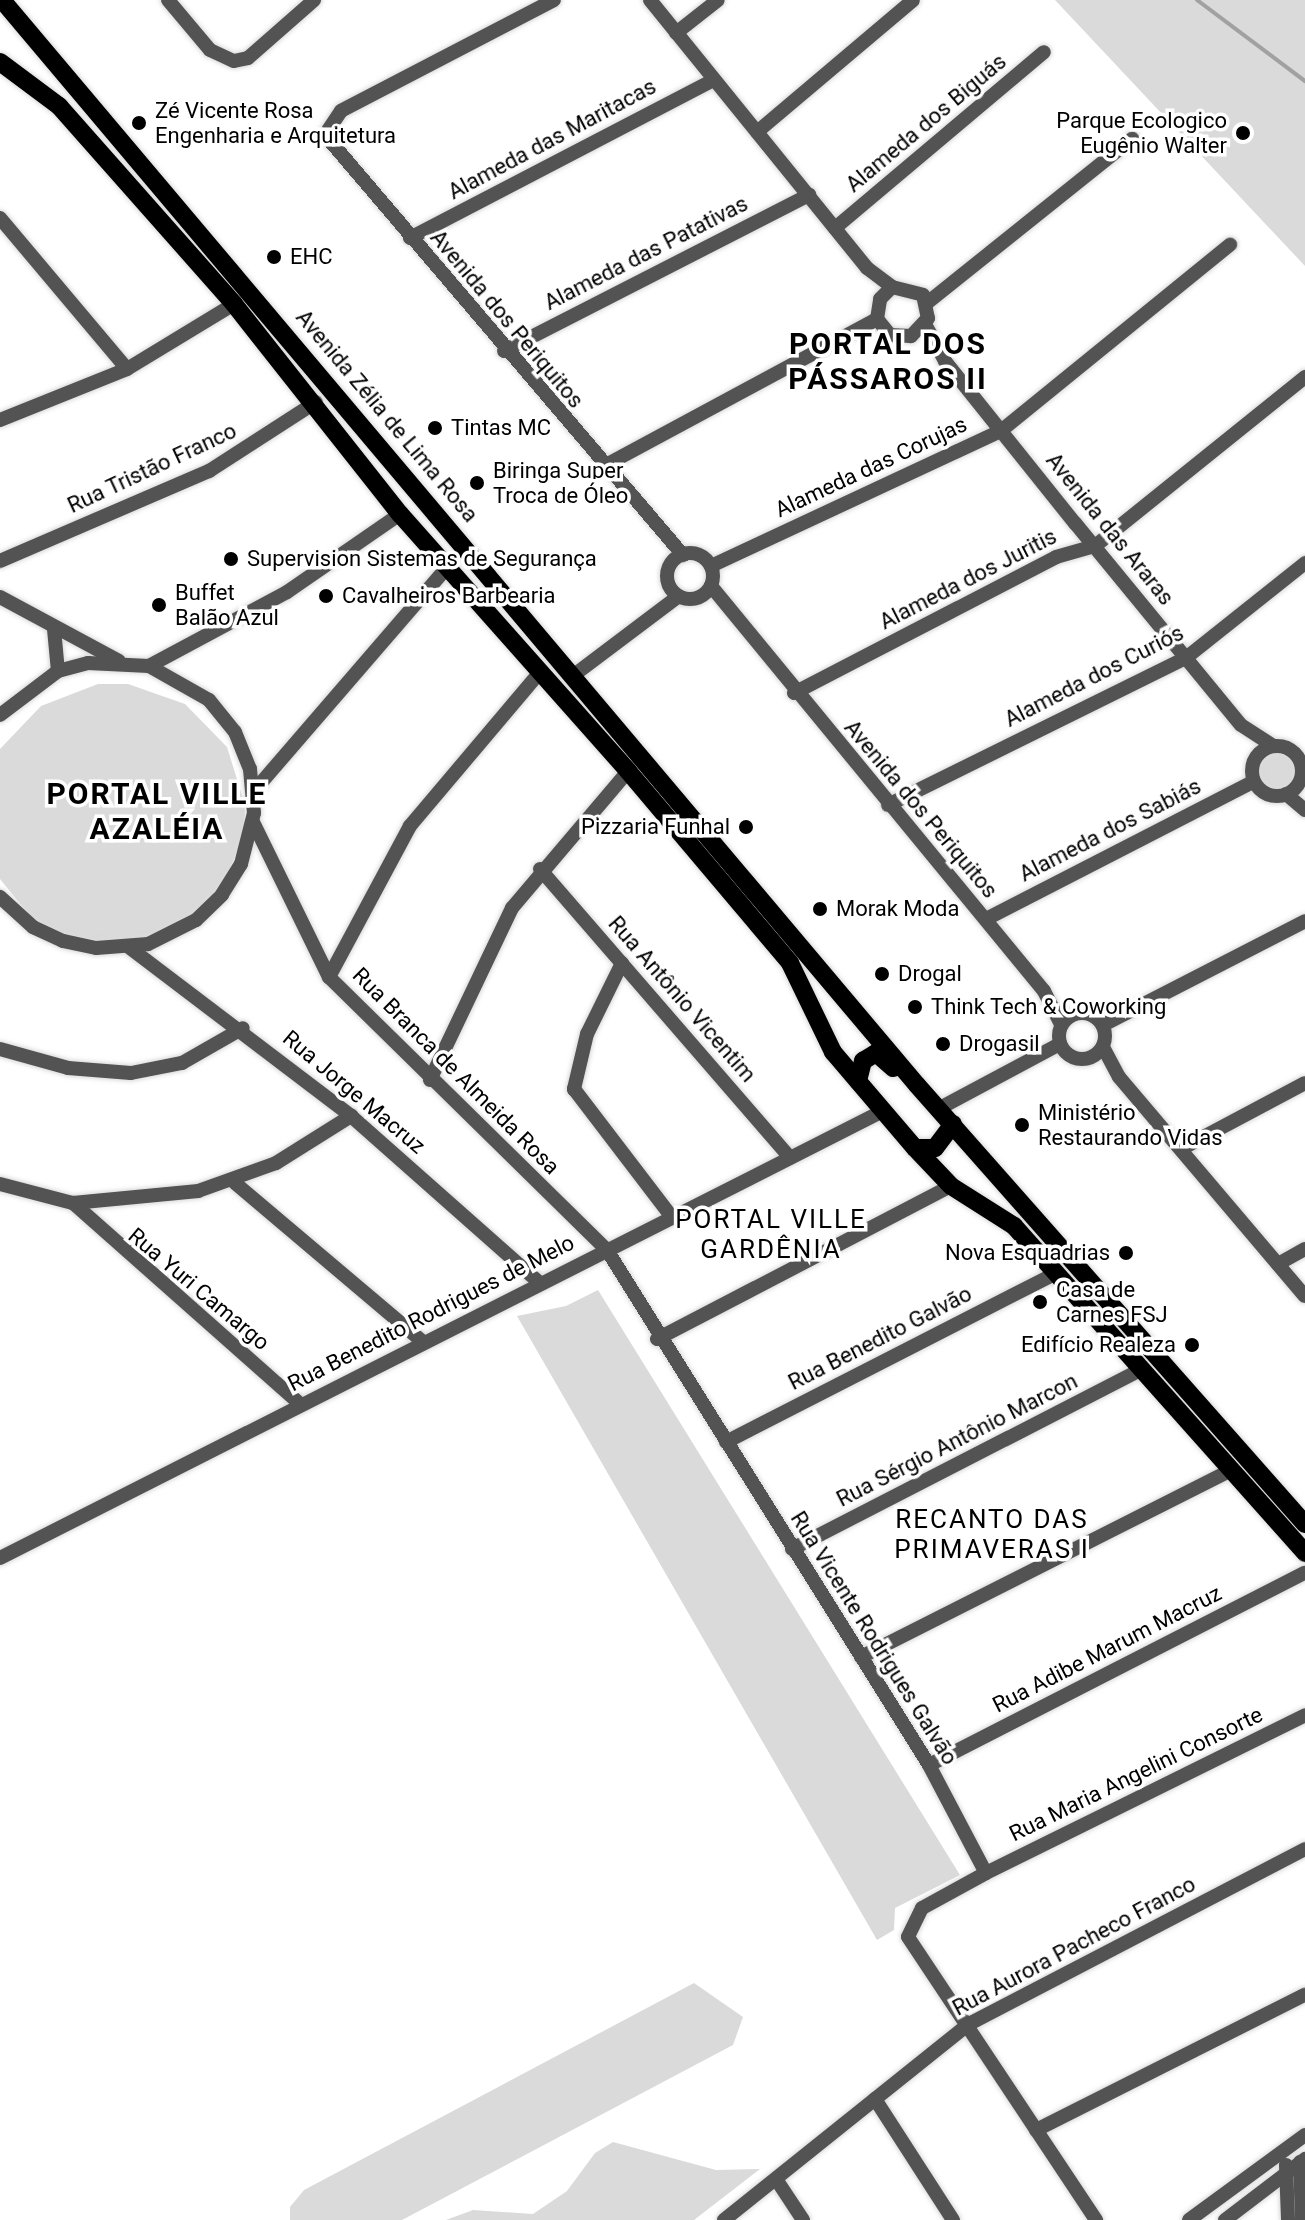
<!DOCTYPE html>
<html>
<head>
<meta charset="utf-8">
<style>
	body { margin:0 }
	#map { position:relative; width:1305px; height:2220px; overflow:hidden; background:#fff; font-family:Roboto,sans-serif }
	div>[style] { position:absolute }
	.green>* { inset:0; background:#dadada }
	.round { border-radius:50% }
	.stream>* { height:4px; margin:-2px; padding:0 2px; transform-origin:2px; border-radius:2px; background:#a1a1a1 }
	.roads { filter:drop-shadow(0 0 2px #dbdbdb) drop-shadow(0 0 2px #dbdbdb) }
	.minor>* { height:14px; margin:-7px; padding:0 7px; transform-origin:7px; border-radius:7px; background:#535353 }
	.minor>.ring { margin:-7px; padding:0; box-sizing:content-box; background:none; border:14px solid #535353; border-radius:50% }
	.major>* { height:18px; margin:-9px; padding:0 9px; transform-origin:9px; border-radius:9px; background:#000 }
	.dots>* { width:22px; height:22px; translate:-50% -50%; box-sizing:border-box; border:4px solid #fff; border-radius:50% }
	span { translate:-50% -50%; white-space:nowrap; text-align:center; line-height:1.15; -webkit-text-stroke:7px #fff; paint-order:stroke }
	.poi-label { font-size:22px; color:#000 }
	.left { translate:0 -50%; text-align:left }
	.right { translate:-100% -50%; text-align:right }
	.street-label { font-size:22px; color:#000 }
	.quarter-label { font-size:26px; color:#000; letter-spacing:2px }
	.district-label { font-size:30px; color:#000; font-weight:700; letter-spacing:2px }
</style>
</head>
<body>
<div id="map">
	<div class="green">
		<div style="clip-path:polygon(1055px 0,1305px 0,1305px 266px)"></div>
		<div style="clip-path:polygon(98px 684px,128px 684px,185px 704px,227px 747px,245px 805px,244px 835px,220px 891px,174px 931px,115px 945px,56px 932px,30px 916px,0 879px,0 749px,41px 706px)"></div>
		<div class="round" style="left:1256px;top:751px;width:42px;height:42px"></div>
		<div style="clip-path:polygon(598px 1290px,960px 1875px,895px 1908px,894px 1930px,877px 1940px,517px 1316px,566px 1306px)"></div>
		<div style="clip-path:polygon(694px 1983px,743px 2017px,733px 2045px,402px 2220px,290px 2220px,290px 2207px,304px 2190px)"></div>
		<div style="clip-path:polygon(613px 2142px,716px 2170px,760px 2169px,694px 2220px,446px 2220px,473px 2210px,533px 2214px,567px 2191px,595px 2153px)"></div>
	</div>
	<div class="stream">
		<div style="left:1197px;top:0;width:135px;rotate:36.9deg"></div>
	</div>
	<div class="roads">
		<div class="minor">
			<div style="left:168px;top:0;width:65px;rotate:50deg"></div>
			<div style="left:210px;top:50px;width:26px;rotate:25deg"></div>
			<div style="left:234px;top:61px;width:14px;rotate:-12deg"></div>
			<div style="left:248px;top:58px;width:88px;rotate:-41.3deg"></div>
			<div style="left:554px;top:0;width:240px;rotate:152.5deg"></div>
			<div style="left:341px;top:111px;width:29px;rotate:124deg"></div>
			<div style="left:325px;top:135px;width:552px;rotate:49.56deg"></div>
			<div style="left:650px;top:0;width:345px;rotate:51deg"></div>
			<div style="left:867px;top:268px;width:31px;rotate:37deg"></div>
			<div style="left:892px;top:287px;width:32px;rotate:14deg"></div>
			<div style="left:923px;top:295px;width:24px;rotate:78deg"></div>
			<div style="left:928px;top:318px;width:25px;rotate:133deg"></div>
			<div style="left:911px;top:336px;width:21px;rotate:-177deg"></div>
			<div style="left:890px;top:335px;width:21px;rotate:-129deg"></div>
			<div style="left:877px;top:319px;width:20px;rotate:-81deg"></div>
			<div style="left:880px;top:299px;width:17px;rotate:-45deg"></div>
			<div style="left:676px;top:33px;width:53px;rotate:-38.2deg"></div>
			<div style="left:757px;top:132px;width:204px;rotate:-40.2deg"></div>
			<div style="left:0;top:218px;width:197px;rotate:49.9deg"></div>
			<div style="left:835px;top:228px;width:273px;rotate:-40.1deg"></div>
			<div style="left:410px;top:238px;width:343px;rotate:-27.5deg"></div>
			<div style="left:927px;top:303px;width:263px;rotate:-38.7deg"></div>
			<div style="left:925px;top:324px;width:42px;rotate:61.6deg"></div>
			<div style="left:945px;top:361px;width:208px;rotate:51.3deg"></div>
			<div style="left:1075px;top:523px;width:261px;rotate:50.6deg"></div>
			<div style="left:1241px;top:725px;width:38px;rotate:33deg"></div>
			<div style="left:504px;top:351px;width:343px;rotate:-27.1deg"></div>
			<div style="left:0;top:420px;width:137px;rotate:-21.9deg"></div>
			<div style="left:127px;top:369px;width:125px;rotate:-31.3deg"></div>
			<div style="left:604px;top:466px;width:310px;rotate:-28.3deg"></div>
			<div class="ring" style="left:667px;top:553px;width:32px;height:32px"></div>
			<div style="left:0;top:561px;width:228px;rotate:-23.3deg"></div>
			<div style="left:209px;top:471px;width:127px;rotate:-32.8deg"></div>
			<div style="left:711px;top:566px;width:321px;rotate:-25deg"></div>
			<div style="left:1002px;top:430px;width:294px;rotate:-39.1deg"></div>
			<div style="left:711px;top:586px;width:524px;rotate:50.57deg"></div>
			<div style="left:1044px;top:991px;width:38px;rotate:63deg"></div>
			<div style="left:0;top:597px;width:135px;rotate:28.3deg"></div>
			<div style="left:54px;top:629px;width:42px;rotate:84.6deg"></div>
			<div style="left:149px;top:666px;width:157px;rotate:-28.2deg"></div>
			<div style="left:287px;top:592px;width:137px;rotate:-34.6deg"></div>
			<div style="left:574px;top:675px;width:131px;rotate:-37deg"></div>
			<div style="left:794px;top:693px;width:295px;rotate:-27.4deg"></div>
			<div style="left:1056px;top:557px;width:41px;rotate:-15.8deg"></div>
			<div style="left:1095px;top:546px;width:270px;rotate:-38.8deg"></div>
			<div style="left:0;top:715px;width:73px;rotate:-37.2deg"></div>
			<div style="left:58px;top:671px;width:31px;rotate:-15deg"></div>
			<div style="left:88px;top:663px;width:61px;rotate:2.8deg"></div>
			<div style="left:149px;top:666px;width:69px;rotate:29.5deg"></div>
			<div style="left:209px;top:700px;width:41px;rotate:50.9deg"></div>
			<div style="left:235px;top:732px;width:40px;rotate:68deg"></div>
			<div style="left:250px;top:769px;width:44px;rotate:84.8deg"></div>
			<div style="left:254px;top:813px;width:53px;rotate:104.3deg"></div>
			<div style="left:241px;top:864px;width:36px;rotate:122deg"></div>
			<div style="left:222px;top:895px;width:36px;rotate:136deg"></div>
			<div style="left:196px;top:920px;width:54px;rotate:153.4deg"></div>
			<div style="left:148px;top:944px;width:52px;rotate:175.6deg"></div>
			<div style="left:96px;top:948px;width:34px;rotate:-168deg"></div>
			<div style="left:63px;top:941px;width:33px;rotate:-155deg"></div>
			<div style="left:33px;top:927px;width:45px;rotate:-137.7deg"></div>
			<div class="ring" style="left:1252px;top:746px;width:36px;height:36px"></div>
			<div style="left:254px;top:791px;width:297px;rotate:-49.2deg"></div>
			<div style="left:1286px;top:794px;width:25px;rotate:40deg"></div>
			<div style="left:888px;top:805px;width:334px;rotate:-26.3deg"></div>
			<div style="left:1187px;top:657px;width:151px;rotate:-38.5deg"></div>
			<div style="left:253px;top:822px;width:173px;rotate:63.9deg"></div>
			<div style="left:329px;top:977px;width:390px;rotate:44.5deg"></div>
			<div style="left:607px;top:1250px;width:607px;rotate:57.98deg"></div>
			<div style="left:929px;top:1765px;width:122px;rotate:62.2deg"></div>
			<div style="left:986px;top:1873px;width:73px;rotate:151.3deg"></div>
			<div style="left:922px;top:1908px;width:32px;rotate:116deg"></div>
			<div style="left:908px;top:1937px;width:340px;rotate:56.4deg"></div>
			<div style="left:540px;top:869px;width:382px;rotate:49.1deg"></div>
			<div style="left:986px;top:919px;width:301px;rotate:-27.2deg"></div>
			<div style="left:130px;top:948px;width:278px;rotate:37.2deg"></div>
			<div style="left:351px;top:1116px;width:252px;rotate:41.5deg"></div>
			<div style="left:622px;top:963px;width:79px;rotate:116.2deg"></div>
			<div style="left:587px;top:1034px;width:57px;rotate:103.3deg"></div>
			<div style="left:574px;top:1089px;width:161px;rotate:52.6deg"></div>
			<div style="left:329px;top:977px;width:171px;rotate:-61.8deg"></div>
			<div style="left:410px;top:826px;width:203px;rotate:-49.8deg"></div>
			<div class="ring" style="left:1059px;top:1013px;width:32px;height:32px"></div>
			<div style="left:1103px;top:1025px;width:227px;rotate:-27.2deg"></div>
			<div style="left:1103px;top:1047px;width:34px;rotate:62deg"></div>
			<div style="left:1119px;top:1077px;width:287px;rotate:49.7deg"></div>
			<div style="left:0;top:1049px;width:71px;rotate:15.6deg"></div>
			<div style="left:68px;top:1068px;width:63px;rotate:4.5deg"></div>
			<div style="left:131px;top:1073px;width:52px;rotate:-11.1deg"></div>
			<div style="left:182px;top:1063px;width:70px;rotate:-29.8deg"></div>
			<div style="left:430px;top:1080px;width:191px;rotate:-64.5deg"></div>
			<div style="left:512px;top:908px;width:180px;rotate:-49.7deg"></div>
			<div style="left:940px;top:1108px;width:136px;rotate:-28.1deg"></div>
			<div style="left:1181px;top:1149px;width:140px;rotate:-28deg"></div>
			<div style="left:235px;top:1183px;width:246px;rotate:40.2deg"></div>
			<div style="left:0;top:1184px;width:75px;rotate:14.6deg"></div>
			<div style="left:73px;top:1203px;width:126px;rotate:-5.5deg"></div>
			<div style="left:198px;top:1191px;width:83px;rotate:-19.7deg"></div>
			<div style="left:276px;top:1163px;width:89px;rotate:-32.1deg"></div>
			<div style="left:73px;top:1203px;width:303px;rotate:41.5deg"></div>
			<div style="left:1278px;top:1264px;width:31px;rotate:-29deg"></div>
			<div style="left:657px;top:1339px;width:331px;rotate:-27.5deg"></div>
			<div style="left:726px;top:1442px;width:369px;rotate:-27.1deg"></div>
			<div style="left:792px;top:1549px;width:392px;rotate:-27.2deg"></div>
			<div style="left:0;top:1558px;width:990px;rotate:-26.85deg"></div>
			<div style="left:861px;top:1657px;width:411px;rotate:-26.8deg"></div>
			<div style="left:929px;top:1765px;width:422px;rotate:-27.1deg"></div>
			<div style="left:986px;top:1873px;width:356px;rotate:-26.3deg"></div>
			<div style="left:875px;top:2099px;width:144px;rotate:57.2deg"></div>
			<div style="left:1036px;top:2130px;width:301px;rotate:-26.7deg"></div>
			<div style="left:1300px;top:2162px;width:58px;rotate:88deg"></div>
			<div style="left:1286px;top:2165px;width:55px;rotate:87.9deg"></div>
			<div style="left:776px;top:2179px;width:49px;rotate:56.6deg"></div>
			<div style="left:724px;top:2220px;width:312px;rotate:-38.7deg"></div>
			<div style="left:967px;top:2025px;width:381px;rotate:-27.5deg"></div>
			<div style="left:1189px;top:2220px;width:144px;rotate:-36.2deg"></div>
			<div style="left:1225px;top:2220px;width:101px;rotate:-37.3deg"></div>
		</div>
		<div class="major">
			<div style="left:2px;top:0;width:1419px;rotate:49.86deg"></div>
			<div style="left:917px;top:1085px;width:586px;rotate:48.53deg"></div>
			<div style="left:0;top:62px;width:74px;rotate:36.7deg"></div>
			<div style="left:59px;top:106px;width:264px;rotate:48.5deg"></div>
			<div style="left:234px;top:304px;width:268px;rotate:51.7deg"></div>
			<div style="left:400px;top:514px;width:344px;rotate:48.4deg"></div>
			<div style="left:628px;top:771px;width:251px;rotate:49.8deg"></div>
			<div style="left:790px;top:963px;width:99px;rotate:64.2deg"></div>
			<div style="left:833px;top:1052px;width:126px;rotate:49.5deg"></div>
			<div style="left:915px;top:1148px;width:52px;rotate:46.5deg"></div>
			<div style="left:951px;top:1186px;width:75px;rotate:32.4deg"></div>
			<div style="left:1014px;top:1226px;width:438px;rotate:48.3deg"></div>
			<div style="left:858px;top:1081px;width:21px;rotate:-76deg"></div>
			<div style="left:863px;top:1061px;width:15px;rotate:-32deg"></div>
			<div style="left:876px;top:1053px;width:23px;rotate:41deg"></div>
			<div style="left:915px;top:1148px;width:20px"></div>
			<div style="left:935px;top:1148px;width:30px;rotate:-53deg"></div>
		</div>
	</div>
	<div class="dots">
		<div style="left:139px;top:123px;background:#000"></div>
		<div style="left:1243px;top:133px;background:#000"></div>
		<div style="left:274px;top:257px;background:#000"></div>
		<div style="left:435px;top:428px;background:#000"></div>
		<div style="left:477px;top:483px;background:#000"></div>
		<div style="left:231px;top:559px;background:#000"></div>
		<div style="left:326px;top:596px;background:#000"></div>
		<div style="left:159px;top:605px;background:#000"></div>
		<div style="left:746px;top:827px;background:#000"></div>
		<div style="left:820px;top:909px;background:#000"></div>
		<div style="left:882px;top:974px;background:#000"></div>
		<div style="left:915px;top:1007px;background:#000"></div>
		<div style="left:943px;top:1044px;background:#000"></div>
		<div style="left:1022px;top:1125px;background:#000"></div>
		<div style="left:1126px;top:1253px;background:#000"></div>
		<div style="left:1040px;top:1302px;background:#000"></div>
		<div style="left:1192px;top:1345px;background:#000"></div>
	</div>
	<div class="poi-label">
		<span class="left" style="left:155px;top:123px">Zé Vicente Rosa<br>Engenharia e Arquitetura</span>
		<span class="right" style="left:1227px;top:133px">Parque Ecologico<br>Eugênio Walter</span>
		<span class="left" style="left:290px;top:257px">EHC</span>
		<span class="left" style="left:451px;top:428px">Tintas MC</span>
		<span class="left" style="left:493px;top:483px">Biringa Super<br>Troca de Óleo</span>
		<span class="left" style="left:247px;top:559px">Supervision Sistemas de Segurança</span>
		<span class="left" style="left:175px;top:605px">Buffet<br>Balão Azul</span>
		<span class="left" style="left:342px;top:596px">Cavalheiros Barbearia</span>
		<span class="right" style="left:730px;top:827px">Pizzaria Funhal</span>
		<span class="left" style="left:836px;top:909px">Morak Moda</span>
		<span class="left" style="left:898px;top:974px">Drogal</span>
		<span class="left" style="left:931px;top:1007px">Think Tech &amp; Coworking</span>
		<span class="left" style="left:959px;top:1044px">Drogasil</span>
		<span class="left" style="left:1038px;top:1125px">Ministério<br>Restaurando Vidas</span>
		<span class="right" style="left:1110px;top:1253px">Nova Esquadrias</span>
		<span class="left" style="left:1056px;top:1302px">Casa de<br>Carnes FSJ</span>
		<span class="right" style="left:1176px;top:1345px">Edifício Realeza</span>
	</div>
	<div class="street-label">
		<span style="left:926px;top:123px;rotate:-40deg">Alameda dos Biguás</span>
		<span style="left:552px;top:139px;rotate:-28deg">Alameda das Maritacas</span>
		<span style="left:646px;top:253px;rotate:-27deg">Alameda das Patativas</span>
		<span style="left:507px;top:319px;rotate:50deg">Avenida dos Periquitos</span>
		<span style="left:387px;top:416px;rotate:50deg">Avenida Zélia de Lima Rosa</span>
		<span style="left:871px;top:467px;rotate:-25deg">Alameda das Corujas</span>
		<span style="left:152px;top:468px;rotate:-25deg">Rua Tristão Franco</span>
		<span style="left:1110px;top:529px;rotate:51deg">Avenida das Araras</span>
		<span style="left:968px;top:579px;rotate:-27deg">Alameda dos Juritis</span>
		<span style="left:1094px;top:676px;rotate:-27deg">Alameda dos Curiós</span>
		<span style="left:921px;top:809px;rotate:50deg">Avenida dos Periquitos</span>
		<span style="left:1110px;top:830px;rotate:-27deg">Alameda dos Sabiás</span>
		<span style="left:682px;top:999px;rotate:49deg">Rua Antônio Vicentim</span>
		<span style="left:456px;top:1071px;rotate:45deg">Rua Branca de Almeida Rosa</span>
		<span style="left:354px;top:1092px;rotate:40deg">Rua Jorge Macruz</span>
		<span style="left:199px;top:1289px;rotate:40deg">Rua Yuri Camargo</span>
		<span style="left:431px;top:1313px;rotate:-27deg">Rua Benedito Rodrigues de Melo</span>
		<span style="left:880px;top:1338px;rotate:-27deg">Rua Benedito Galvão</span>
		<span style="left:957px;top:1440px;rotate:-27deg">Rua Sérgio Antônio Marcon</span>
		<span style="left:874px;top:1638px;rotate:58deg">Rua Vicente Rodrigues Galvão</span>
		<span style="left:1107px;top:1649px;rotate:-27deg">Rua Adibe Marum Macruz</span>
		<span style="left:1136px;top:1774px;rotate:-26deg">Rua Maria Angelini Consorte</span>
		<span style="left:1074px;top:1946px;rotate:-28deg">Rua Aurora Pacheco Franco</span>
	</div>
	<div class="quarter-label">
		<span style="left:771px;top:1235px">PORTAL VILLE<br>GARDÊNIA</span>
		<span style="left:992px;top:1535px">RECANTO DAS<br>PRIMAVERAS I</span>
	</div>
	<div class="district-label">
		<span style="left:888px;top:361px">PORTAL DOS<br>PÁSSAROS II</span>
		<span style="left:157px;top:811px">PORTAL VILLE<br>AZALÉIA</span>
	</div>
</div>
</body>
</html>
